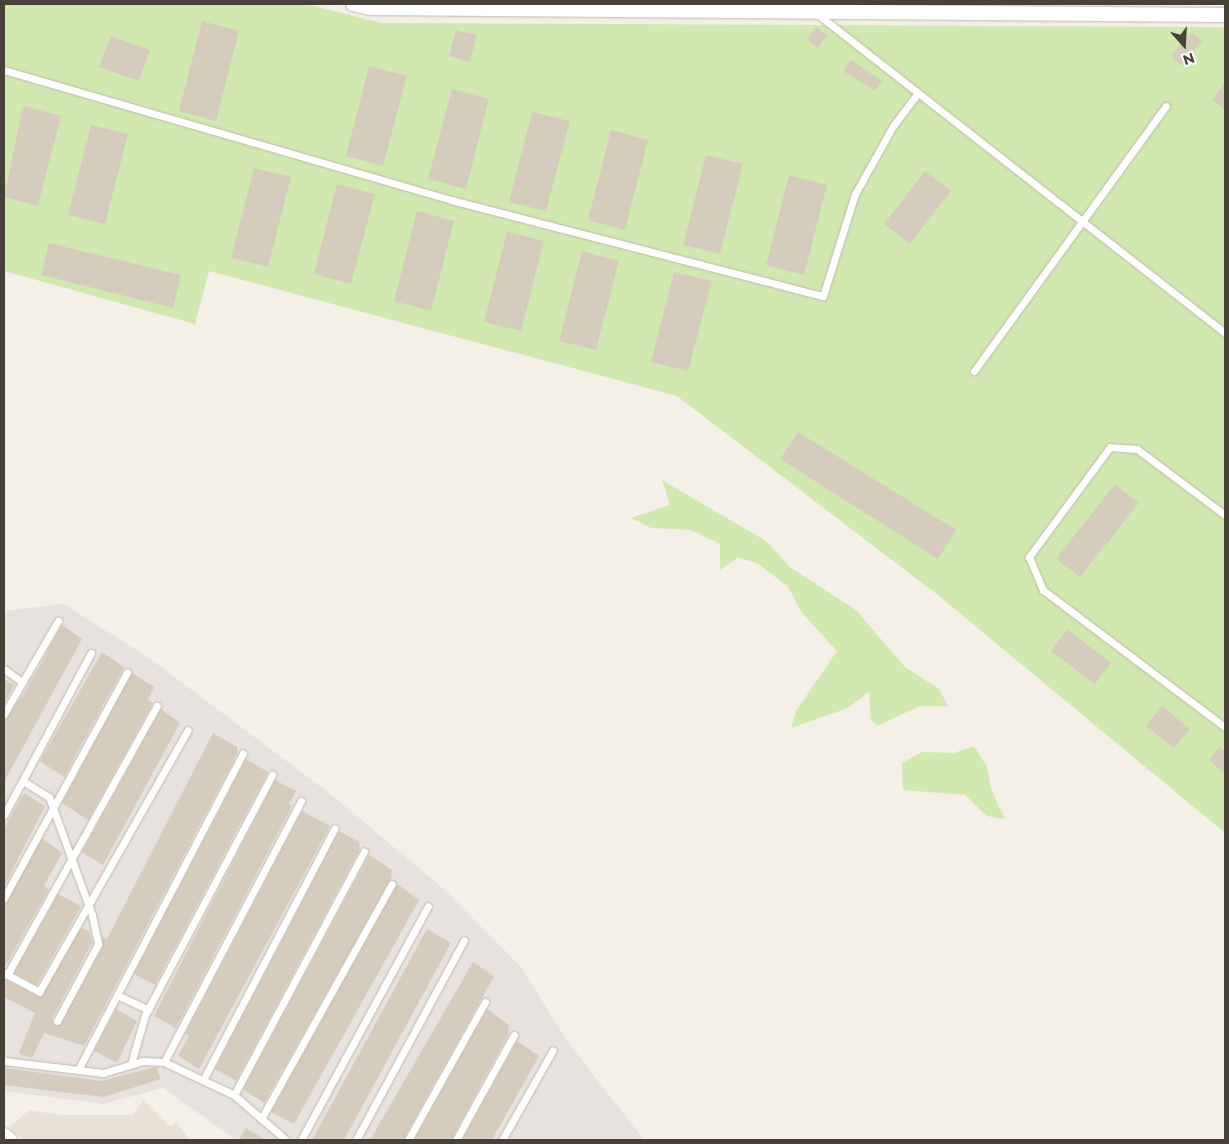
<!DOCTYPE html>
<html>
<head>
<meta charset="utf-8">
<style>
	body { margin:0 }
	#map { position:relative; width:1229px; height:1144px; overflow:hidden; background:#f4f0e8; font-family:Montserrat,sans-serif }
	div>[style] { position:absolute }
	.residential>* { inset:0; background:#e8e2d6 }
	.industrial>* { inset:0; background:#e7e2dd }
	.green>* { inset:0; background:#d1e8b1 }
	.building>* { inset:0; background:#d6ccbe }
	.roads { filter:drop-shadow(0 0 1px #c0b8ab) drop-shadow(0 0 1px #c0b8ab) }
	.service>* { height:7px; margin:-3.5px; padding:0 3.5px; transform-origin:3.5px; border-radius:3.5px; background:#fff }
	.minor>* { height:14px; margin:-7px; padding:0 7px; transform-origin:7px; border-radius:7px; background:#fff }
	span { translate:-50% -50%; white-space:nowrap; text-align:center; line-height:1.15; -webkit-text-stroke:5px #fff; paint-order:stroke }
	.frame { position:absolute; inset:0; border:5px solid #484137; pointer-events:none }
	.north { position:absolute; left:1159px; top:20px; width:50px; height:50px; -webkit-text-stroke:4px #fff; paint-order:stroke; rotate:161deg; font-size:14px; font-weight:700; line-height:20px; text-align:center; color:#484137 }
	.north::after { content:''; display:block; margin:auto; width:18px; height:22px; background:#484137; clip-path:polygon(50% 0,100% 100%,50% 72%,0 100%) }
</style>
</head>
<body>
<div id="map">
	<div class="residential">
		<div style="clip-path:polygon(144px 1100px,171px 1128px,176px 1122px,190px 1140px,24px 1140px,9px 1128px,29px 1110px,61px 1115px,132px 1115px)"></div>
	</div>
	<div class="industrial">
		<div style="clip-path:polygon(64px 604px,152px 660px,328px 792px,446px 891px,521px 967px,568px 1042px,644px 1140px,236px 1140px,163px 1088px,103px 1104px,4px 1091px,4px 611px)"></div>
	</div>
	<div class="green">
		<div style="clip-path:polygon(4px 4px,307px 4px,382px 23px,1225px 27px,1225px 833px,939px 596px,677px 396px,209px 271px,195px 324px,4px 271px)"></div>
		<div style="clip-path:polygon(662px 480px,766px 541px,790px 567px,856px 610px,905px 667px,939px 689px,948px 706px,920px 706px,877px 726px,871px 719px,869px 692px,848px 708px,791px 728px,796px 711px,837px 651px,802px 613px,788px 587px,757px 563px,737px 558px,720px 570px,720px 544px,691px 530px,651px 528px,631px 518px,670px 505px)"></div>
		<div style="clip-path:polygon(974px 746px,987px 767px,991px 789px,1005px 819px,987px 816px,965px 795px,903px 790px,902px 763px,922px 752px,954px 753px)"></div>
	</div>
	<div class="building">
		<div style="clip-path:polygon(202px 21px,239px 31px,216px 121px,179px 111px)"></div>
		<div style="clip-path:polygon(816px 27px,827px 36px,818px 48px,807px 39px)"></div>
		<div style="clip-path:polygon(456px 30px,477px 35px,470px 62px,449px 56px)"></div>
		<div style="clip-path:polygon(1192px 32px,1202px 41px,1182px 66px,1171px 56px)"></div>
		<div style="clip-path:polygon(111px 36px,150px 50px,139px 81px,99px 67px)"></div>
		<div style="clip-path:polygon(851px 60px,882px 81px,875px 91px,843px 71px)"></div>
		<div style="clip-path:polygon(369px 66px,407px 76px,383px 166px,346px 156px)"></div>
		<div style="clip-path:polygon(1225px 83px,1225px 110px,1212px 100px)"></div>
		<div style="clip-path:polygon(452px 89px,489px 99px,466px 189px,428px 179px)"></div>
		<div style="clip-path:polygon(23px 106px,61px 116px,38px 206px,4px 197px)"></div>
		<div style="clip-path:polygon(532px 112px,570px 121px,546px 211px,509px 202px)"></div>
		<div style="clip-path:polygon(91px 125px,128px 134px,105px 224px,68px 215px)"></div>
		<div style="clip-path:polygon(611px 130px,648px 140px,625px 230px,588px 220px)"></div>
		<div style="clip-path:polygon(706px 155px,743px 164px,720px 254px,683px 245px)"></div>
		<div style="clip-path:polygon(254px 168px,291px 177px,268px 267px,231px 258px)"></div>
		<div style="clip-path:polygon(925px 171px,951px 191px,910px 244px,884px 224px)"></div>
		<div style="clip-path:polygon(789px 175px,827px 185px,804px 275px,766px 265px)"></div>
		<div style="clip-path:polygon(337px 184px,375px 194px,351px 284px,314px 274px)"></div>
		<div style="clip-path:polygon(417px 211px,454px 221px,431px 311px,394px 301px)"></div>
		<div style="clip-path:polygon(507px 232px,544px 241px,521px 331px,484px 322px)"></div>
		<div style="clip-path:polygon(49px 243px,181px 275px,173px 308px,41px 275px)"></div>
		<div style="clip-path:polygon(582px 251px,619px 261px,596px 350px,559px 341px)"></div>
		<div style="clip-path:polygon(674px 272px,712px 281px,688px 371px,651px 362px)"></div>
		<div style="clip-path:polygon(798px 432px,956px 530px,938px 559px,780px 459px)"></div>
		<div style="clip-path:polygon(1115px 484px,1139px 503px,1080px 577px,1056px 559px)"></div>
		<div style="clip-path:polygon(62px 625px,82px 639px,4px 782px,4px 719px,25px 692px)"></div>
		<div style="clip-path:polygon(1067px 629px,1111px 663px,1095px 684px,1051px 651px)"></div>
		<div style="clip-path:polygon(102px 652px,124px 667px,64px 777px,40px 761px)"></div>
		<div style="clip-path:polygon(132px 673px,154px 687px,148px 699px,153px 703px,88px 820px,62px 803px)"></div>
		<div style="clip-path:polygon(4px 679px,14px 685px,4px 704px)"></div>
		<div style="clip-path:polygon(1162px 706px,1190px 729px,1174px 748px,1146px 726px)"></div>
		<div style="clip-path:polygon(161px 709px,180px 723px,103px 865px,82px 852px)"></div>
		<div style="clip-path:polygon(213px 733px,237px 747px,237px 754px,84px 1046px,44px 1033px,32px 1058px,19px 1053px,35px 1013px,4px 997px,4px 979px,41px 997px,81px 928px,90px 932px,92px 943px,52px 1019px,55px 1026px,61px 1024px,103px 946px,102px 937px,107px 939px)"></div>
		<div style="clip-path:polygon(1220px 747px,1225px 751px,1225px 774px,1209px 760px)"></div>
		<div style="clip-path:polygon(246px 759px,268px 772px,155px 985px,134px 974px)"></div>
		<div style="clip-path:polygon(275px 780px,296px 791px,289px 804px,292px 806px,176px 1028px,154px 1016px)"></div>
		<div style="clip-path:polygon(24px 793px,45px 806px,4px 887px,4px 829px)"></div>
		<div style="clip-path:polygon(302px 811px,330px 826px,199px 1069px,178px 1056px,189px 1036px,185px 1034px)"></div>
		<div style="clip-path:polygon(339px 831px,359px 842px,360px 849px,236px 1081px,215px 1069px)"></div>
		<div style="clip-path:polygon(42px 838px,62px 853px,44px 886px,49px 889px,4px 968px,4px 903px)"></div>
		<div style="clip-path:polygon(369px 855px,392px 870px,391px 879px,264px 1103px,243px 1089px)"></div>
		<div style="clip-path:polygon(397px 884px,419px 900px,294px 1124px,271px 1112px)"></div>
		<div style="clip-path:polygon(58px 894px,81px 906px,37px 985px,14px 973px)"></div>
		<div style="clip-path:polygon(427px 929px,451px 943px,344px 1140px,312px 1140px)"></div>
		<div style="clip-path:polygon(473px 962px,494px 976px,403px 1140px,370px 1140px)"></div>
		<div style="clip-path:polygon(116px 1009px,137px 1021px,117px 1063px,94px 1051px)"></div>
		<div style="clip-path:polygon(487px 1009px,509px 1025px,508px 1035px,451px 1140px,414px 1140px)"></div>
		<div style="clip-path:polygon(517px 1041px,539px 1056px,492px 1140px,462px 1140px)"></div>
		<div style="clip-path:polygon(156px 1067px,161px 1079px,103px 1097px,4px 1085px,4px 1068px,101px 1081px)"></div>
		<div style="clip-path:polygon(246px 1128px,266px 1140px,239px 1140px)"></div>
	</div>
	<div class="roads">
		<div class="service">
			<div style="left:816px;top:13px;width:519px;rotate:38.04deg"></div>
			<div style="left:4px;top:70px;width:466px;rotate:16.2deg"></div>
			<div style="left:451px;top:200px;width:384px;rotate:14.5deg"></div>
			<div style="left:823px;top:296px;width:107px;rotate:-72.6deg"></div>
			<div style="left:855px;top:194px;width:78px;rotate:-60.8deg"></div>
			<div style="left:893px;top:126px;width:40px;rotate:-53deg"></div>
			<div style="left:974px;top:371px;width:327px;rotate:-54.1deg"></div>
			<div style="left:1225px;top:515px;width:110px;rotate:-143.1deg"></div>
			<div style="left:1137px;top:449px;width:27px;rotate:-176deg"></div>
			<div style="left:1110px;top:447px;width:137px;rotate:126.4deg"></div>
			<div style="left:1029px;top:557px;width:36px;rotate:67deg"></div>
			<div style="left:1043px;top:590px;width:228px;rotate:37deg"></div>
			<div style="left:4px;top:669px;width:22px;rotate:36deg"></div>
			<div style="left:4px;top:714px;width:108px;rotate:-59.9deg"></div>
			<div style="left:23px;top:781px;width:31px;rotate:32deg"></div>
			<div style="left:49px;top:797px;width:126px;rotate:70deg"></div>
			<div style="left:92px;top:915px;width:30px;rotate:78deg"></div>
			<div style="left:98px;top:944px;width:87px;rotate:118deg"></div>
			<div style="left:4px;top:815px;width:184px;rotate:-61.8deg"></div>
			<div style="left:4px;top:898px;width:257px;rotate:-61.4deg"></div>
			<div style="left:4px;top:973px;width:40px;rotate:28deg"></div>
			<div style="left:39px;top:992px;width:301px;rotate:-60.4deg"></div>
			<div style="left:7px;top:975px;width:308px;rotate:-60.9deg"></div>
			<div style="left:117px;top:995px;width:35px;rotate:25deg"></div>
			<div style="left:4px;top:1061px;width:100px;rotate:6.9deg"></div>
			<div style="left:103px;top:1073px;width:42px;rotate:-16.7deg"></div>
			<div style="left:143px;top:1061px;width:21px;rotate:3deg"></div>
			<div style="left:164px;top:1062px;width:77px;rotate:25.2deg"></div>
			<div style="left:234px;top:1095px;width:69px;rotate:40.9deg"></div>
			<div style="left:164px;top:1062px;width:295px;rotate:-62.3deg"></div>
			<div style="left:131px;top:1064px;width:51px;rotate:-74.1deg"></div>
			<div style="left:145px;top:1015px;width:272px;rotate:-62.1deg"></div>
			<div style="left:78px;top:1070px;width:357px;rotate:-62.5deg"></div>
			<div style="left:203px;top:1080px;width:284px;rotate:-62.4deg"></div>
			<div style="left:234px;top:1095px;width:276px;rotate:-61.9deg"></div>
			<div style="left:261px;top:1119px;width:269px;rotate:-60.9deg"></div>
			<div style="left:301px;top:1140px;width:266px;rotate:-61.5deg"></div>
			<div style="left:356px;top:1140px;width:227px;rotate:-61.6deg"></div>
			<div style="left:408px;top:1140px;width:158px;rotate:-60.8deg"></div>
			<div style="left:456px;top:1140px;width:120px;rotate:-61.1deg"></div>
			<div style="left:502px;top:1140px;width:103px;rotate:-60.5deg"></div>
		</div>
		<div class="minor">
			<div style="left:353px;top:4px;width:17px;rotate:13deg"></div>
			<div style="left:370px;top:8px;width:855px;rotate:0.47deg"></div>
			<div style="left:4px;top:1135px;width:8px;rotate:40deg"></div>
		</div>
	</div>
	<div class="frame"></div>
	<div class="north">N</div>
</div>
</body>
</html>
